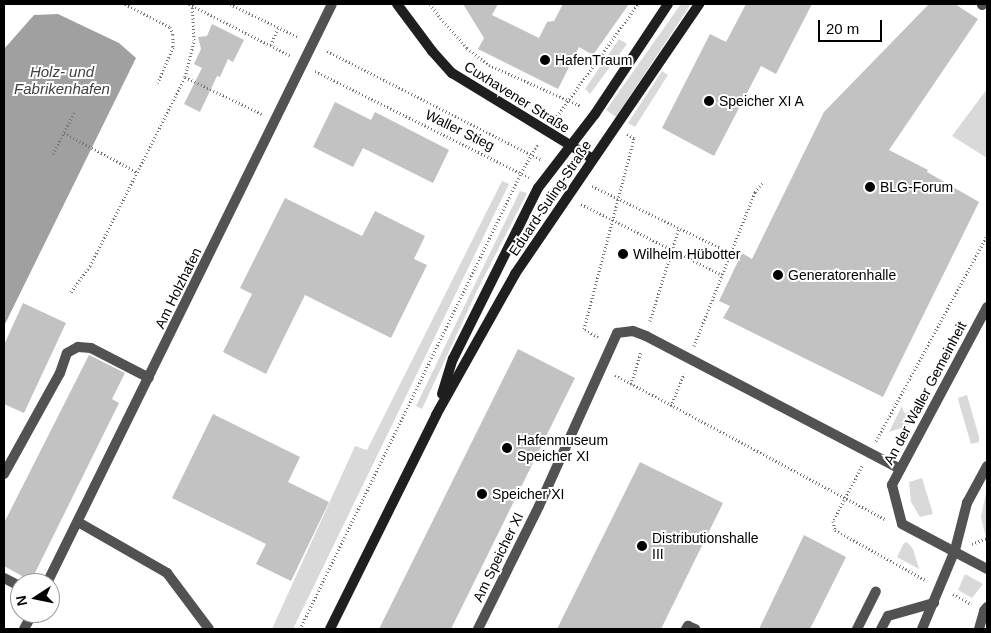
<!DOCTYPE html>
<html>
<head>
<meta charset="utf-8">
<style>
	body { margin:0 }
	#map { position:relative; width:991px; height:633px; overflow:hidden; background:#fff; font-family:Helvetica,sans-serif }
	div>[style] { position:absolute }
	.green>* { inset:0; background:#d9d9d9 }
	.water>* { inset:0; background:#a0a0a0 }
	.building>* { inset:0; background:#c2c2c2 }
	.path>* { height:3px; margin-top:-1.5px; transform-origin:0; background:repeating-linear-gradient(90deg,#747474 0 1px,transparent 0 3.5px) }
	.lane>* { height:10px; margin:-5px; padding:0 5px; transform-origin:5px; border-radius:5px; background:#525252 }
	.street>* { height:10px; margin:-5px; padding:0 5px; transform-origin:5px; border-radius:5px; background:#525252 }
	.secondary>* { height:10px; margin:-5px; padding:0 5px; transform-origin:5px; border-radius:5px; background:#1f1f1f }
	.dots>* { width:14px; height:14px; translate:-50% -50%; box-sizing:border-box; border:2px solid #fff; border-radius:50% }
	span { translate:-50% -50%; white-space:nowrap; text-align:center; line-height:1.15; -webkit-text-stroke:4px #fff; paint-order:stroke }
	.poi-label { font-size:14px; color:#000 }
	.left { translate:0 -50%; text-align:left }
	.street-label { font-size:14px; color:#000 }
	.water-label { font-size:15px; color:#414141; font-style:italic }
	.frame { position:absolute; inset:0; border:5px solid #000; pointer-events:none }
	.north { position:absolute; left:10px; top:573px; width:50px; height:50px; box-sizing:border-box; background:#fff; border:1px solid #999; border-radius:50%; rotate:259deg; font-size:14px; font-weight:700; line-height:20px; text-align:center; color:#000 }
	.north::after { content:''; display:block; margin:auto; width:18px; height:22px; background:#000; clip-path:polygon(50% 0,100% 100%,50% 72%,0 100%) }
	.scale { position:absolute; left:818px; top:20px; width:64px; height:22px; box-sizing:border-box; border:2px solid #000; border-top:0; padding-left:6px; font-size:15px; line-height:18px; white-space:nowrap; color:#000; -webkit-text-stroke:4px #fff; paint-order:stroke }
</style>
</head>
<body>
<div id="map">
	<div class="green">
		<div style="clip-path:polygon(681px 4px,691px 4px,616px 117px,606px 110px)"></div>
		<div style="clip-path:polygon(619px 39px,627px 44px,590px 94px,585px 89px)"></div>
		<div style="clip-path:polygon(662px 71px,668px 75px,635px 127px,628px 123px)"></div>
		<div style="clip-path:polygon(987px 89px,987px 158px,952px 136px)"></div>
		<div style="clip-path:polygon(502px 181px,509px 184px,293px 629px,272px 629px,355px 446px,367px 450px)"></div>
		<div style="clip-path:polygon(520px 191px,527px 193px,477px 291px,422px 409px,416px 406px)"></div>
		<div style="clip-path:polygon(967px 395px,979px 437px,979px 442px,971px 444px,959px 403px,958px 398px)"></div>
		<div style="clip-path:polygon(902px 406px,904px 413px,915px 410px,916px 413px,908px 426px,889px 432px)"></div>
		<div style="clip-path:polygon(922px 478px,933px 514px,920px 517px,911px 502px,909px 482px)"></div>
		<div style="clip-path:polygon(987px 488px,987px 543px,981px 517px)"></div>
		<div style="clip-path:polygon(907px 542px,913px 549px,919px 569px,897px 557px,904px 543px)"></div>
		<div style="clip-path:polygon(965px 574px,983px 584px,972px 598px,958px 590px)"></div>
	</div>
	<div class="water">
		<div style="clip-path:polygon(58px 14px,119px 43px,136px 58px,4px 326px,4px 49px,34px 15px)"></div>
	</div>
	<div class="building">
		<div style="clip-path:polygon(463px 4px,498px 4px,492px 15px,539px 38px,547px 22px,554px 21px,563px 4px,629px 4px,593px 55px,579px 47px,558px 89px,478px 49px,484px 38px)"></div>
		<div style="clip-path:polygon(746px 4px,812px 4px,776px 74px,761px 66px,714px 156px,662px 128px,710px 34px,726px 42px)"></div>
		<div style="clip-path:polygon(929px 4px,955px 4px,978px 19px,889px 150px,928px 170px,927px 172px,979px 202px,883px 397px,723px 318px,730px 306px,719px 301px,742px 253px,752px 259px,824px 112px)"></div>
		<div style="clip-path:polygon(212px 24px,244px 40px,233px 62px,228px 59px,220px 77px,217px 76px,200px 112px,184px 104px,202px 68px,194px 64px,201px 49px,198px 37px,207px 36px)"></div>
		<div style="clip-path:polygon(335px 102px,371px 120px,375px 112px,449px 150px,433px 183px,363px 148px,353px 167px,313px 147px)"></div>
		<div style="clip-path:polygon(285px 198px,362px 236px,375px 211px,425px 236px,414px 259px,427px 265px,391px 338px,305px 295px,266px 374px,223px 352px,252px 294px,240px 288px)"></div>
		<div style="clip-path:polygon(23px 303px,66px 323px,24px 413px,4px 404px,4px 345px)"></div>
		<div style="clip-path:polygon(518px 349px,575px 378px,562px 404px,451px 629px,379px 629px)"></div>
		<div style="clip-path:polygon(89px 355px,125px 373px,112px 399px,119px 403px,31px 581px,4px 566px,4px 523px)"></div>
		<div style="clip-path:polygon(213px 414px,300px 457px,288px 482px,329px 502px,291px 581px,256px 564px,266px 544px,172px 498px)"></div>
		<div style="clip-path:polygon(640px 462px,723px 503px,661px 629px,557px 629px)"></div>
		<div style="clip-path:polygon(804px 535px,846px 557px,810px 629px,759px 629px)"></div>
	</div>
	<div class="path">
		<div style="left:125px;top:4px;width:51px;rotate:27.1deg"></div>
		<div style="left:170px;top:27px;width:9px;rotate:69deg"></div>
		<div style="left:173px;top:35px;width:12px;rotate:90deg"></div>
		<div style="left:173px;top:47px;width:39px;rotate:113deg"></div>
		<div style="left:189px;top:4px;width:114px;rotate:27deg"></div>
		<div style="left:230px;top:4px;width:76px;rotate:25.9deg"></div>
		<div style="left:430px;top:4px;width:21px;rotate:53deg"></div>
		<div style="left:443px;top:21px;width:36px;rotate:48deg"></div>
		<div style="left:467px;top:48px;width:28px;rotate:38deg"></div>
		<div style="left:489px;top:65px;width:101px;rotate:24deg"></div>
		<div style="left:271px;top:45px;width:18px;rotate:-68deg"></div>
		<div style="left:327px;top:51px;width:241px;rotate:26.9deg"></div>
		<div style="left:315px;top:71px;width:239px;rotate:26.4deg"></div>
		<div style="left:185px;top:77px;width:85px;rotate:25.7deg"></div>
		<div style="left:555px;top:119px;width:142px;rotate:-54.2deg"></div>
		<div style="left:64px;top:133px;width:83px;rotate:28.1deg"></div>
		<div style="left:53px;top:154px;width:48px;rotate:-62.9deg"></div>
		<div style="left:592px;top:186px;width:154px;rotate:25.7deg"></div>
		<div style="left:581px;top:204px;width:158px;rotate:26.7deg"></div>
		<div style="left:71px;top:292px;width:32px;rotate:-54deg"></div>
		<div style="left:90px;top:266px;width:212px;rotate:-63.3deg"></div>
		<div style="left:185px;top:77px;width:38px;rotate:-76deg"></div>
		<div style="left:194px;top:40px;width:34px;rotate:-93deg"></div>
		<div style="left:650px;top:321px;width:97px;rotate:-72.7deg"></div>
		<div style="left:598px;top:337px;width:16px;rotate:-150deg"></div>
		<div style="left:584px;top:329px;width:197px;rotate:-75.3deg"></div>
		<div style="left:634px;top:138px;width:8px;rotate:-150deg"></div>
		<div style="left:694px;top:346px;width:166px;rotate:-68.4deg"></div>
		<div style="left:755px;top:192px;width:14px;rotate:-51deg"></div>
		<div style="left:615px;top:375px;width:306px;rotate:28.1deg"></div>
		<div style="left:631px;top:384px;width:34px;rotate:-73deg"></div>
		<div style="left:671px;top:406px;width:35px;rotate:-68deg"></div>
		<div style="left:876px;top:441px;width:233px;rotate:-61.6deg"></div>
		<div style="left:862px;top:466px;width:62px;rotate:117.8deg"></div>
		<div style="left:833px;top:521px;width:9px;rotate:77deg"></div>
		<div style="left:835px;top:530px;width:105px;rotate:29deg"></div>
		<div style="left:972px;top:544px;width:16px;rotate:-22deg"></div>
		<div style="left:953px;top:594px;width:21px;rotate:29deg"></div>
		<div style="left:300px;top:629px;width:507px;rotate:-64.14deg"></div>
		<div style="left:521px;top:173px;width:34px;rotate:-60deg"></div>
	</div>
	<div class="lane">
		<div style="left:982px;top:5px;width:2px;rotate:-27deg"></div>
		<div style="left:4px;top:474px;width:115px;rotate:-61deg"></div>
		<div style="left:60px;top:373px;width:21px;rotate:-71deg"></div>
		<div style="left:67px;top:353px;width:13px;rotate:-29deg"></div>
		<div style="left:78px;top:347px;width:13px;rotate:4deg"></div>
		<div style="left:91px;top:348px;width:65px;rotate:27.3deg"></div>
		<div style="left:78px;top:522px;width:103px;rotate:29.8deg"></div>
		<div style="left:167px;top:573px;width:70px;rotate:53.1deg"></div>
		<div style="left:4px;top:578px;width:18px;rotate:27deg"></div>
		<div style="left:478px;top:629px;width:137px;rotate:-63.6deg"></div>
		<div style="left:539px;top:506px;width:190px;rotate:-65.7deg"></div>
		<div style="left:617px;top:333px;width:16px;rotate:-7deg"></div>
		<div style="left:633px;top:331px;width:14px;rotate:21deg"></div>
		<div style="left:646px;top:336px;width:287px;rotate:27.6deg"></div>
		<div style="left:686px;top:629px;width:4px;rotate:-56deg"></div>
		<div style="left:688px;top:626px;width:8px;rotate:23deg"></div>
		<div style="left:857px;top:629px;width:42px;rotate:-63.4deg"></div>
		<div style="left:881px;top:629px;width:15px;rotate:-62deg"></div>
		<div style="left:888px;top:616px;width:48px;rotate:-15.8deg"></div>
		<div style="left:922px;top:629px;width:86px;rotate:-67.3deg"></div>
		<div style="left:979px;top:629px;width:19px;rotate:-74deg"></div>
		<div style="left:984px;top:611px;width:5px;rotate:-53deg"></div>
	</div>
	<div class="street">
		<div style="left:987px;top:307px;width:202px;rotate:118.1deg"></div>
		<div style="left:892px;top:485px;width:40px;rotate:75.6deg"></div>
		<div style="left:902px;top:524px;width:96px;rotate:27.9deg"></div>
		<div style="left:955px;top:550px;width:49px;rotate:-75.7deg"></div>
		<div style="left:967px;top:503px;width:42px;rotate:-61.6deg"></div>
		<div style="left:47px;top:583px;width:645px;rotate:-63.79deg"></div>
		<div style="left:24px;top:629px;width:18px;rotate:-61deg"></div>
	</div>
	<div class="secondary">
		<div style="left:397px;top:4px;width:59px;rotate:53.3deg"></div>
		<div style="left:432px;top:51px;width:30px;rotate:48deg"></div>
		<div style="left:452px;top:73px;width:165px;rotate:31.4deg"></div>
		<div style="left:442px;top:394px;width:37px;rotate:-73deg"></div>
		<div style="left:453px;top:359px;width:191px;rotate:-63.6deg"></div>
		<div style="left:538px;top:188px;width:93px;rotate:-52.4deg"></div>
		<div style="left:595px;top:114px;width:132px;rotate:-56.4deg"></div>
		<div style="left:330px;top:629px;width:239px;rotate:-63.6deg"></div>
		<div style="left:436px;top:415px;width:162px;rotate:-60.7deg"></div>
		<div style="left:515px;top:274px;width:327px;rotate:-55.7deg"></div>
	</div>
	<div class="dots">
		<div style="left:545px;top:60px;background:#000"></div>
		<div style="left:709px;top:101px;background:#000"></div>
		<div style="left:870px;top:187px;background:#000"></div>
		<div style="left:623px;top:254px;background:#000"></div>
		<div style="left:778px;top:275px;background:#000"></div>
		<div style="left:507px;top:448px;background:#000"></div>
		<div style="left:482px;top:494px;background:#000"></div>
		<div style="left:642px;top:546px;background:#000"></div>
	</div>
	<div class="poi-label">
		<span class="left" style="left:555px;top:60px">HafenTraum</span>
		<span class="left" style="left:719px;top:101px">Speicher XI A</span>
		<span class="left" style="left:880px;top:187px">BLG-Forum</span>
		<span class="left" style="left:633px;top:254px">Wilhelm Hübotter</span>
		<span class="left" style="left:788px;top:275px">Generatorenhalle</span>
		<span class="left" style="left:517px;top:448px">Hafenmuseum<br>Speicher XI</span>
		<span class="left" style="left:492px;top:494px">Speicher XI</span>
		<span class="left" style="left:652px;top:546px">Distributionshalle<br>III</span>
	</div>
	<div class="street-label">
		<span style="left:517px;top:97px;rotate:32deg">Cuxhavener Straße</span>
		<span style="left:460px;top:130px;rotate:26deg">Waller Stieg</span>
		<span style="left:550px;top:198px;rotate:-56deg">Eduard-Suling-Straße</span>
		<span style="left:178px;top:288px;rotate:-64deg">Am Holzhafen</span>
		<span style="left:925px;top:393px;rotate:-62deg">An der Waller Gemeinheit</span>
		<span style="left:498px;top:557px;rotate:-64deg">Am Speicher XI</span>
	</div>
	<div class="water-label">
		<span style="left:62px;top:80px">Holz- und<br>Fabrikenhafen</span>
	</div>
	<div class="frame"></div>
	<div class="north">N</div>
	<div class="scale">20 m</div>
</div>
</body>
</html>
